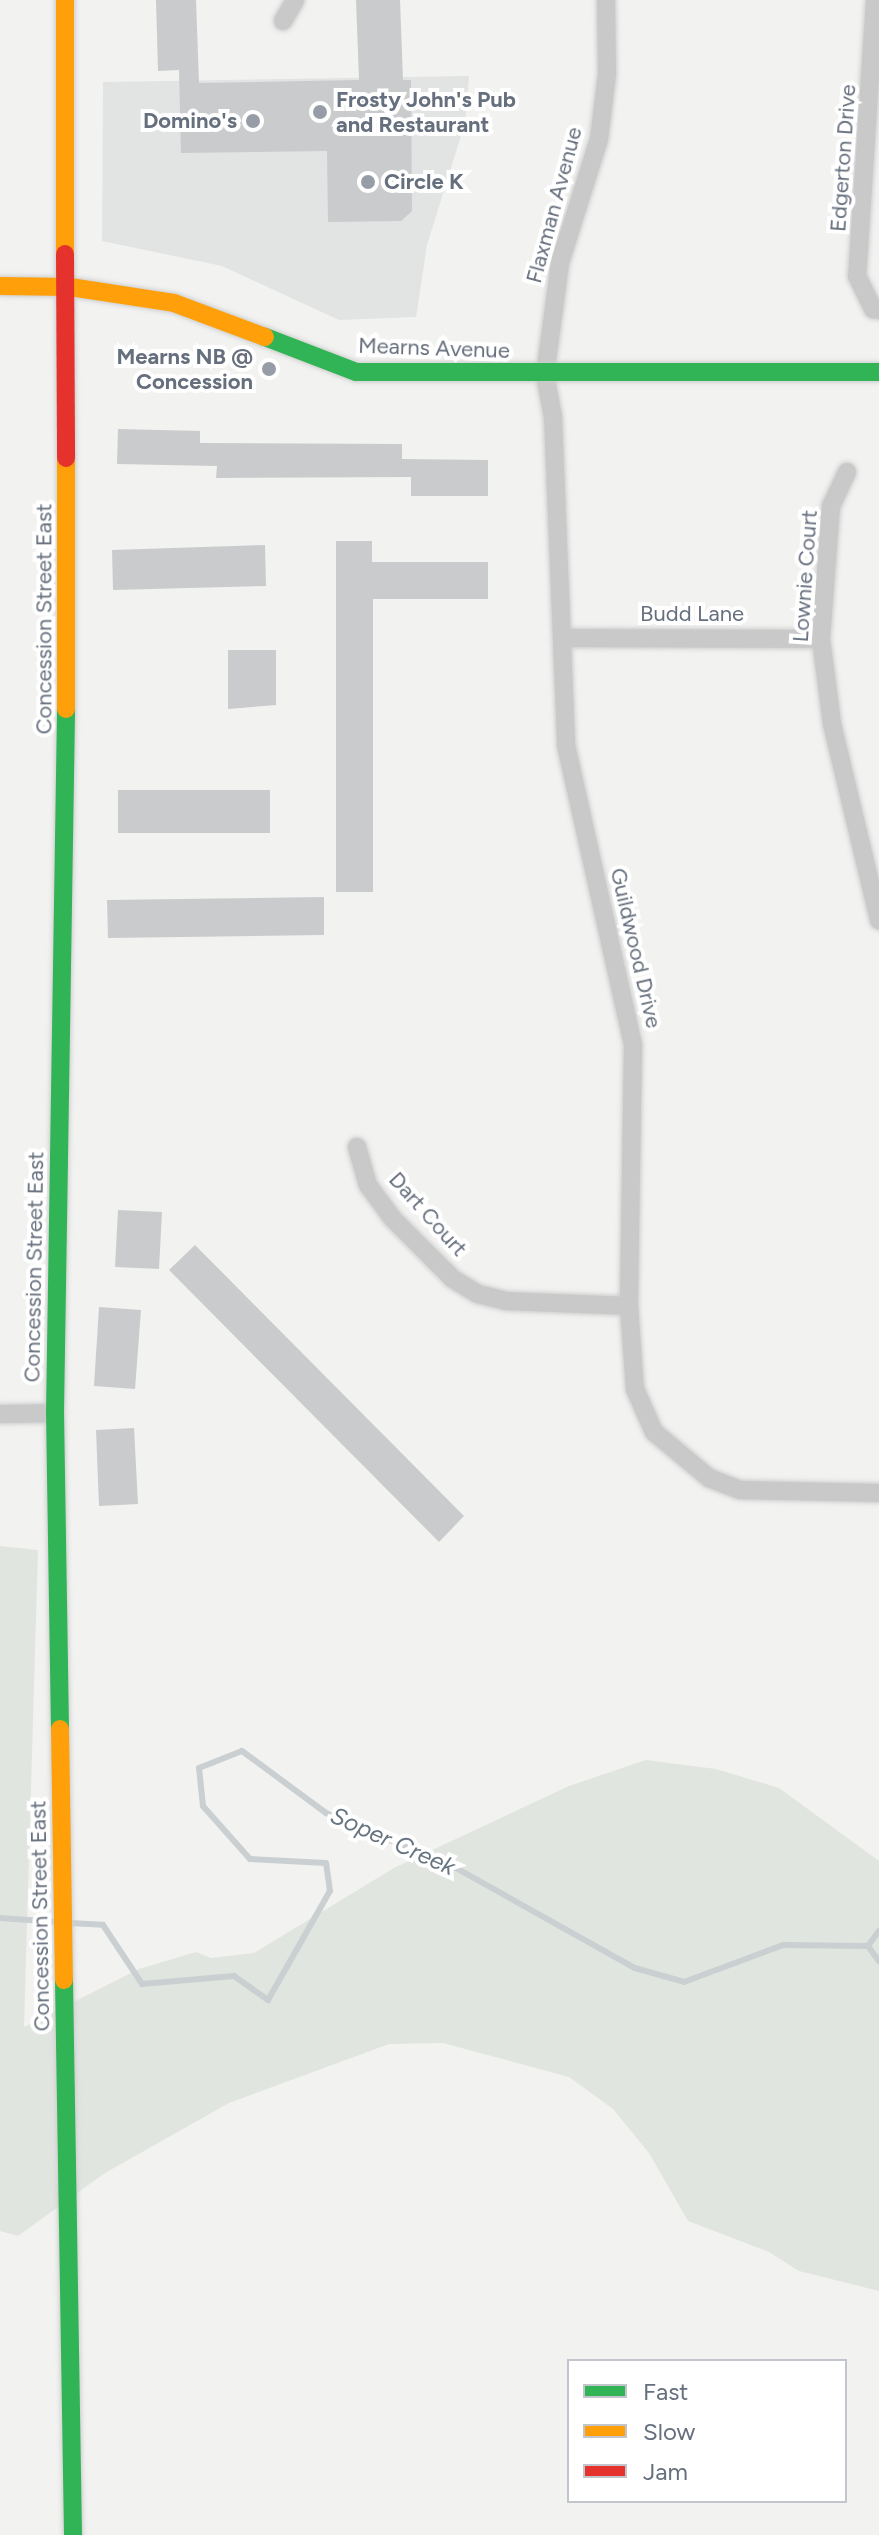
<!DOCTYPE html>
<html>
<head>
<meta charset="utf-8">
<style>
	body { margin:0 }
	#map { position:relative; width:879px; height:2535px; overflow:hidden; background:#f2f2f1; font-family:Figtree,sans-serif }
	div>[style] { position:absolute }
	.built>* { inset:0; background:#e2e3e3 }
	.green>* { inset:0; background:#e1e5e0 }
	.stream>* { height:6px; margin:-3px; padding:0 3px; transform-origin:3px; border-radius:3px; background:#cacfd2 }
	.building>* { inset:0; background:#cacbcc }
	.roads { filter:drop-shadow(0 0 2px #cecfcf) drop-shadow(0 0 2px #cecfcf) }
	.street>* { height:18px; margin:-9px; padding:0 9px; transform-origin:9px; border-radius:9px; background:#c9c9ca }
	.fast>* { height:18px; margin:-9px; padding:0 9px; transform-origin:9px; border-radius:9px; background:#30b455 }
	.slow>* { height:18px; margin:-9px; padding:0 9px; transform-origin:9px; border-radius:9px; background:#ff9f0a }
	.jam>* { height:18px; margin:-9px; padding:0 9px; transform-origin:9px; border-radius:9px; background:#e5322d }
	.dots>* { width:22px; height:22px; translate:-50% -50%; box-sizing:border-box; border:4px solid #fff; border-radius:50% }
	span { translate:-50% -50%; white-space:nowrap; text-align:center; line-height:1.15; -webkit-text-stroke:8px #fff; paint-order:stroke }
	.poi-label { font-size:22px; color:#666f7d; font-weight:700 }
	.left { translate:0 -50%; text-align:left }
	.right { translate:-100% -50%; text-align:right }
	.street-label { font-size:22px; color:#666f7d }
	.water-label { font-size:24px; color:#677581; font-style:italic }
	.legend { position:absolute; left:567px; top:2359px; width:280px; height:144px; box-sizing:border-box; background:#fff; border:2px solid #c2c5cb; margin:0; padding:10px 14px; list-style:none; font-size:24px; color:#666f7d }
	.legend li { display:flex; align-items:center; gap:16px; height:40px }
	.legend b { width:40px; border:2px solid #c2c5cb }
</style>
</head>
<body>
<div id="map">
	<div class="built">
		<div style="clip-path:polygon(469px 76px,465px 123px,427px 245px,416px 317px,339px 320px,222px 266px,102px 241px,103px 82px)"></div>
	</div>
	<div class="green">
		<div style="clip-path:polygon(0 1546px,38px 1550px,24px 2027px,139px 1969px,196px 1952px,211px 1958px,254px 1953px,394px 1868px,569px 1786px,646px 1760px,716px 1769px,779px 1788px,879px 1861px,879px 2291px,799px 2271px,769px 2252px,688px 2221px,649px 2153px,613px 2109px,569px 2077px,443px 2043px,389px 2044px,229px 2103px,105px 2173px,18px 2236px,0 2231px)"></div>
	</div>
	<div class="stream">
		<div style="left:0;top:1918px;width:57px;rotate:4deg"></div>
		<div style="left:69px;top:1923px;width:34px;rotate:3deg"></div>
		<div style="left:103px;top:1925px;width:71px;rotate:56.5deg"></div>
		<div style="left:142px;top:1984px;width:92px;rotate:-5deg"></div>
		<div style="left:234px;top:1976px;width:42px;rotate:35.2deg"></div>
		<div style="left:268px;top:2000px;width:125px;rotate:-60.4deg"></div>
		<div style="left:330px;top:1891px;width:28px;rotate:-98deg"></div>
		<div style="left:326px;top:1863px;width:76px;rotate:-177deg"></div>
		<div style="left:250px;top:1859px;width:71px;rotate:-131.6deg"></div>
		<div style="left:203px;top:1806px;width:38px;rotate:-96deg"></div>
		<div style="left:199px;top:1768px;width:46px;rotate:-21.6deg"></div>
		<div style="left:242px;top:1751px;width:104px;rotate:36.4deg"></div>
		<div style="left:326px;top:1813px;width:141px;rotate:22.9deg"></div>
		<div style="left:456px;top:1868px;width:205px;rotate:29.2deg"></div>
		<div style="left:635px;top:1968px;width:51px;rotate:15.9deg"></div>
		<div style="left:684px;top:1982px;width:106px;rotate:-20.5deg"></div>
		<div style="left:783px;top:1945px;width:85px;rotate:0.7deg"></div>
		<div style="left:868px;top:1946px;width:19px;rotate:54deg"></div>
		<div style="left:868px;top:1946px;width:19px;rotate:-54deg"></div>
	</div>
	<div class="building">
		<div style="clip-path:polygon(156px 0,196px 0,199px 83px,359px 80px,356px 0,400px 0,403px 80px,411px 80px,412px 211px,401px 221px,328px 222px,327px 151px,181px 153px,179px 70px,158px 71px)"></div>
		<div style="clip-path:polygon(118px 429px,200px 431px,200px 443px,402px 444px,402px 459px,488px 460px,488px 496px,411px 496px,411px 477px,216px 478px,217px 466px,117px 464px)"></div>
		<div style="clip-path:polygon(336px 541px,372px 541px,372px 562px,488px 562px,488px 599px,373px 599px,373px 892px,336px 892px)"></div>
		<div style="clip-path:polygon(265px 545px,266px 586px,113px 590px,112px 550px)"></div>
		<div style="clip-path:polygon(228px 650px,276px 650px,276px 705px,228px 709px)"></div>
		<div style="clip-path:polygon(118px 790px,270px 790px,270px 833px,118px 833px)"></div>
		<div style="clip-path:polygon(324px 897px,324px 935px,108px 938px,107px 900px)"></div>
		<div style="clip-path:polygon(118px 1210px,162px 1212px,159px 1269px,115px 1267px)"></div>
		<div style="clip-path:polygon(195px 1245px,464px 1516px,439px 1542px,169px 1270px)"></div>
		<div style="clip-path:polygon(99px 1307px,141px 1310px,135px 1389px,94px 1386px)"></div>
		<div style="clip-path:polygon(134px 1428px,138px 1504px,99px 1506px,96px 1430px)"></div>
	</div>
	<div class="roads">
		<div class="street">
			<div style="left:606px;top:0;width:74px;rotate:89.2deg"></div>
			<div style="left:607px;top:74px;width:65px;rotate:97deg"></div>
			<div style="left:599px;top:139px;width:130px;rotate:107.5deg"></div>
			<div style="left:560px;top:263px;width:113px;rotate:97.6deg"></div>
			<div style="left:545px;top:375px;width:43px;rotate:79.2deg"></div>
			<div style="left:553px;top:417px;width:328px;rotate:87.7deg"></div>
			<div style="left:566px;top:745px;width:307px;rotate:77.4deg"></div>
			<div style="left:633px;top:1045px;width:261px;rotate:90.9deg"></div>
			<div style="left:629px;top:1306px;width:83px;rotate:85.9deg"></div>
			<div style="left:635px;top:1389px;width:47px;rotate:66.2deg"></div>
			<div style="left:654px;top:1432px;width:72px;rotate:39.9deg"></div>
			<div style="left:709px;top:1478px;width:33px;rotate:21deg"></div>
			<div style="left:740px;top:1490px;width:139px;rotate:1.2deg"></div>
			<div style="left:875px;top:0;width:277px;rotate:93.7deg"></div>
			<div style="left:857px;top:276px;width:37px;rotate:64deg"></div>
			<div style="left:873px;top:309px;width:6px;rotate:9deg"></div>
			<div style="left:283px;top:21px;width:24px;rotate:-60deg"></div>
			<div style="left:847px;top:472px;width:38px;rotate:115deg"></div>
			<div style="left:831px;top:506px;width:133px;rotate:94.3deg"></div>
			<div style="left:821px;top:639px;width:86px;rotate:82.6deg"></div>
			<div style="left:832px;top:724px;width:202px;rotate:76.5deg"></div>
			<div style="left:562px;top:638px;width:259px;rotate:0.2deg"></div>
			<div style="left:357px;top:1147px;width:40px;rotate:74deg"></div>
			<div style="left:368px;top:1185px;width:42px;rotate:53.7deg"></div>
			<div style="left:393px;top:1219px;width:85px;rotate:45deg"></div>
			<div style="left:453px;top:1279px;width:29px;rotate:31deg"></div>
			<div style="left:478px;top:1294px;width:29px;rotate:14deg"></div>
			<div style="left:506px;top:1301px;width:123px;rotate:2.3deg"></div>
			<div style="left:0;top:1414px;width:55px;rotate:-1deg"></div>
		</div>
		<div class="fast">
			<div style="left:265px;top:337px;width:97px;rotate:21deg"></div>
			<div style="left:356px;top:372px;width:523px"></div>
			<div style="left:60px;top:1729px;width:316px;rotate:-90.9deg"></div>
			<div style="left:55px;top:1413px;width:704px;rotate:-89.1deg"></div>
			<div style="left:64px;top:1980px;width:555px;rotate:89.07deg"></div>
		</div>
		<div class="slow">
			<div style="left:65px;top:0;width:254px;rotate:90deg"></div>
			<div style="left:0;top:286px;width:70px;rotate:0.8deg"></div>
			<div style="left:70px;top:287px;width:105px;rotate:8.7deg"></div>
			<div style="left:174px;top:303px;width:97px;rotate:20.5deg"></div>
			<div style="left:66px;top:458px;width:251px;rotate:90deg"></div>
			<div style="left:60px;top:1729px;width:251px;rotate:89.1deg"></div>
		</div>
		<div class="jam">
			<div style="left:65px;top:254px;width:204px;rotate:89.7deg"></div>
		</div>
	</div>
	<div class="dots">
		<div style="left:320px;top:112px;background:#979da6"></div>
		<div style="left:253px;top:121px;background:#979da6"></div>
		<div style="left:368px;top:182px;background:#979da6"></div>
		<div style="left:269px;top:369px;background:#979da6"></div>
	</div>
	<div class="poi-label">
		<span class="left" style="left:336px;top:112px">Frosty John's Pub<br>and Restaurant</span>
		<span class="right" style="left:237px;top:121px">Domino's</span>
		<span class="left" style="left:384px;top:182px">Circle K</span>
		<span class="right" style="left:253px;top:369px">Mearns NB @<br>Concession</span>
	</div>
	<div class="street-label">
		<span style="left:843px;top:158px;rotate:-86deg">Edgerton Drive</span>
		<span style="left:554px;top:205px;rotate:-75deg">Flaxman Avenue</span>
		<span style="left:434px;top:348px;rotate:2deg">Mearns Avenue</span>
		<span style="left:805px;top:576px;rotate:-86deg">Lownie Court</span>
		<span style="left:692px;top:614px">Budd Lane</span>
		<span style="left:44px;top:619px;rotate:-90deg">Concession Street East</span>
		<span style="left:636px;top:948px;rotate:77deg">Guildwood Drive</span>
		<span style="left:428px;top:1214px;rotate:48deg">Dart Court</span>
		<span style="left:34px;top:1267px;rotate:-89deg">Concession Street East</span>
		<span style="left:40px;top:1916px;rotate:-91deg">Concession Street East</span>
	</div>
	<div class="water-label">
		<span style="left:393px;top:1841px;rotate:24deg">Soper Creek</span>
	</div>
	<ul class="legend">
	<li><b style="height:10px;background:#30b455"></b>Fast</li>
	<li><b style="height:10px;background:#ff9f0a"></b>Slow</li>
	<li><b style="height:10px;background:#e5322d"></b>Jam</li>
	</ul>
</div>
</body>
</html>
